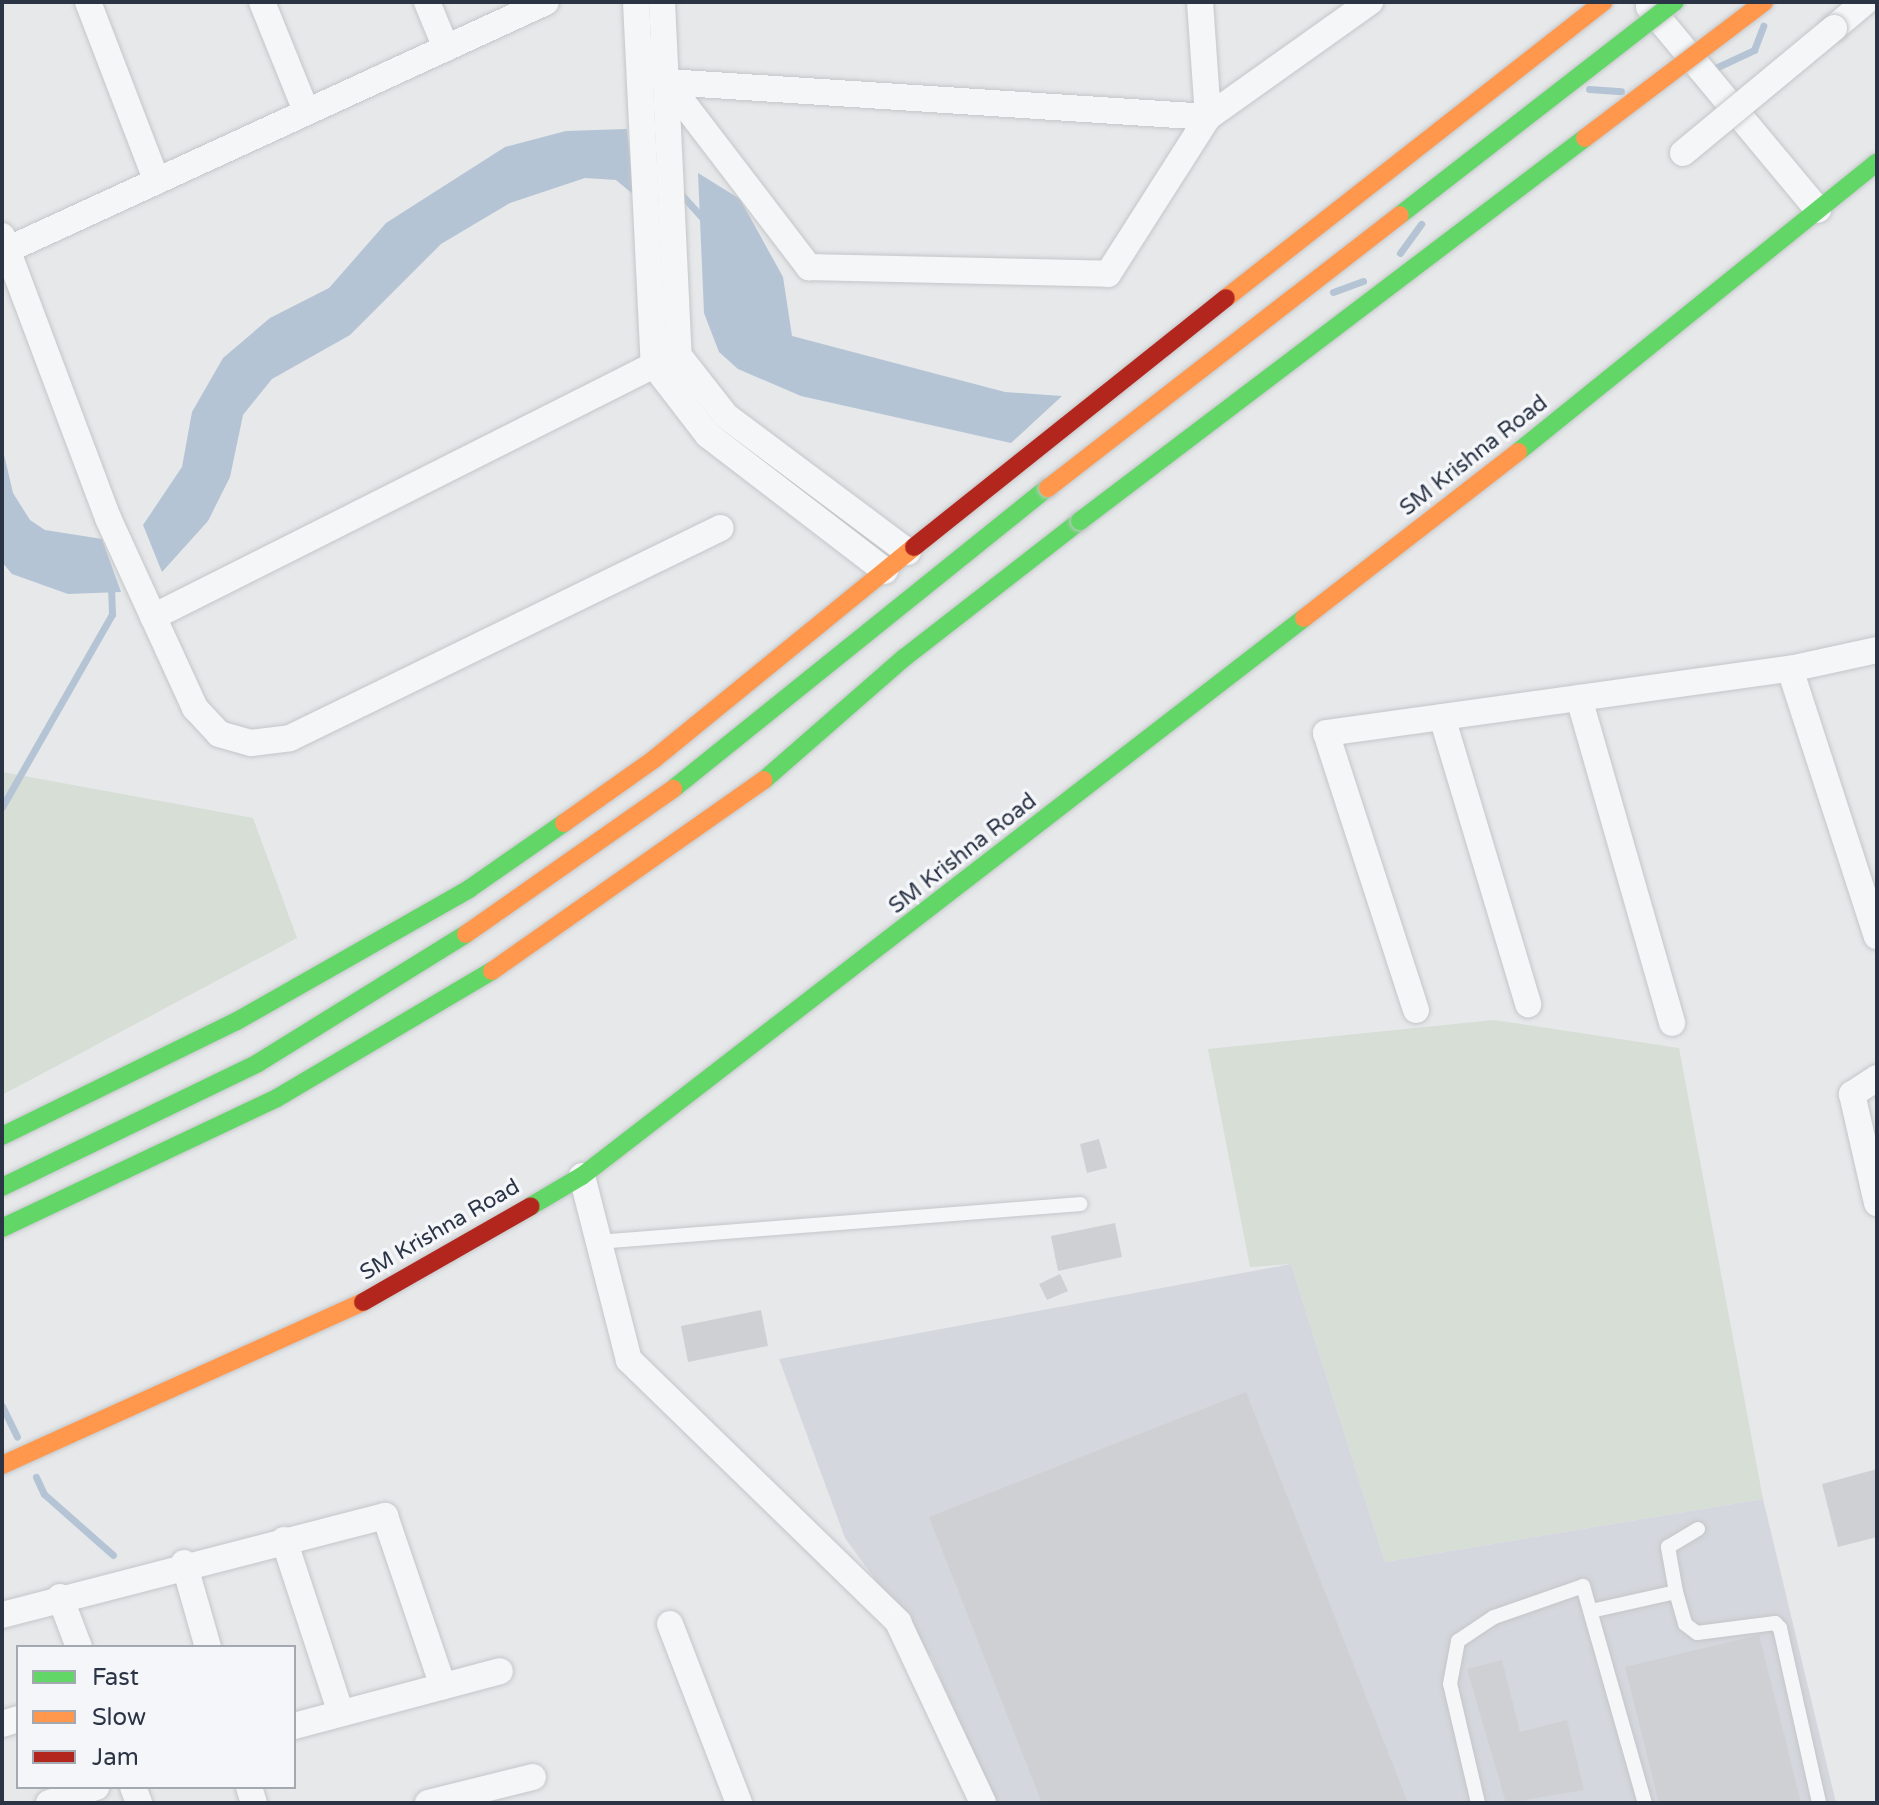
<!DOCTYPE html>
<html>
<head>
<meta charset="utf-8">
<style>
	body { margin:0 }
	#map { position:relative; width:1879px; height:1805px; overflow:hidden; background:#e6e8ea; font-family:"Varela Round",sans-serif }
	div>[style] { position:absolute }
	.built>* { inset:0; background:#d4d7dd }
	.green>* { inset:0; background:#d6ded6 }
	.water>* { inset:0; background:#b4c4d5 }
	.stream>* { height:7px; margin:-3.5px; padding:0 3.5px; transform-origin:3.5px; border-radius:3.5px; background:#b4c4d5 }
	.building>* { inset:0; background:#ced0d3 }
	.roads { filter:drop-shadow(0 0 2px #c4c6c8) drop-shadow(0 0 2px #c4c6c8) }
	.lane>* { height:14px; margin:-7px; padding:0 7px; transform-origin:7px; border-radius:7px; background:#f5f6f7 }
	.street>* { height:26px; margin:-13px; padding:0 13px; transform-origin:13px; border-radius:13px; background:#f5f6f7 }
	.fast>* { height:18px; margin:-9px; padding:0 9px; transform-origin:9px; border-radius:9px; background:#63d668 }
	.slow>* { height:18px; margin:-9px; padding:0 9px; transform-origin:9px; border-radius:9px; background:#ff974d }
	.jam>* { height:18px; margin:-9px; padding:0 9px; transform-origin:9px; border-radius:9px; background:#b3261e }
	.bridges { filter:drop-shadow(0 0 2px #c4c6c8) drop-shadow(0 0 2px #c4c6c8) }
	.street-bridge>* { height:26px; margin:-13px; padding:0 13px; transform-origin:13px; border-radius:13px; background:#f5f6f7 }
	.fast-bridge>* { height:18px; margin:-9px; padding:0 9px; transform-origin:9px; border-radius:9px; background:#63d668 }
	.slow-bridge>* { height:18px; margin:-9px; padding:0 9px; transform-origin:9px; border-radius:9px; background:#ff974d }
	span { translate:-50% -50%; white-space:nowrap; text-align:center; line-height:1.15; -webkit-text-stroke:7px #f4f6f9; paint-order:stroke }
	.street-label { font-size:22px; color:#2b3445 }
	.frame { position:absolute; inset:0; border:4px solid #2b3445; pointer-events:none }
	.legend { position:absolute; left:16px; top:1645px; width:280px; height:144px; box-sizing:border-box; background:#f4f6f9; border:2px solid #a4a8b1; margin:0; padding:10px 14px; list-style:none; font-size:24px; color:#2b3445 }
	.legend li { display:flex; align-items:center; gap:16px; height:40px }
	.legend b { width:40px; border:2px solid #a4a8b1 }
</style>
</head>
<body>
<div id="map">
	<div class="built">
		<div style="clip-path:polygon(1291px 1264px,1385px 1562px,1763px 1499px,1836px 1803px,990px 1803px,932px 1658px,845px 1538px,779px 1359px)"></div>
	</div>
	<div class="green">
		<div style="clip-path:polygon(2px 772px,253px 818px,297px 938px,2px 1095px)"></div>
		<div style="clip-path:polygon(1494px 1020px,1679px 1048px,1763px 1499px,1385px 1562px,1291px 1264px,1250px 1267px,1208px 1049px)"></div>
	</div>
	<div class="water">
		<div style="clip-path:polygon(627px 129px,634px 195px,616px 180px,585px 178px,510px 203px,441px 244px,350px 335px,272px 379px,243px 415px,230px 477px,208px 521px,162px 572px,143px 525px,182px 467px,192px 412px,223px 358px,270px 318px,329px 288px,386px 223px,505px 147px,566px 131px)"></div>
		<div style="clip-path:polygon(698px 173px,740px 199px,783px 277px,792px 336px,1005px 392px,1062px 396px,1011px 443px,801px 396px,738px 369px,719px 352px,704px 313px)"></div>
		<div style="clip-path:polygon(2px 446px,13px 493px,30px 520px,45px 530px,102px 539px,121px 592px,68px 594px,12px 574px,2px 562px)"></div>
	</div>
	<div class="stream">
		<div style="left:1709px;top:71px;width:50px;rotate:-25deg"></div>
		<div style="left:1754px;top:50px;width:26px;rotate:-69deg"></div>
		<div style="left:1589px;top:89px;width:32px;rotate:4deg"></div>
		<div style="left:679px;top:192px;width:43px;rotate:47.8deg"></div>
		<div style="left:1400px;top:253px;width:36px;rotate:-54deg"></div>
		<div style="left:1333px;top:292px;width:32px;rotate:-20deg"></div>
		<div style="left:2px;top:807px;width:222px;rotate:-60.3deg"></div>
		<div style="left:112px;top:614px;width:29px;rotate:-92deg"></div>
		<div style="left:2px;top:1406px;width:34px;rotate:64deg"></div>
		<div style="left:36px;top:1477px;width:19px;rotate:65deg"></div>
		<div style="left:44px;top:1494px;width:92px;rotate:41.5deg"></div>
	</div>
	<div class="building">
		<div style="clip-path:polygon(1099px 1139px,1107px 1168px,1087px 1173px,1080px 1144px)"></div>
		<div style="clip-path:polygon(1115px 1223px,1122px 1257px,1058px 1271px,1051px 1236px)"></div>
		<div style="clip-path:polygon(1060px 1274px,1068px 1291px,1047px 1300px,1039px 1284px)"></div>
		<div style="clip-path:polygon(761px 1310px,768px 1346px,688px 1362px,681px 1326px)"></div>
		<div style="clip-path:polygon(1246px 1392px,1408px 1803px,1042px 1803px,929px 1517px)"></div>
		<div style="clip-path:polygon(1877px 1469px,1877px 1537px,1838px 1547px,1822px 1484px)"></div>
		<div style="clip-path:polygon(1759px 1635px,1801px 1803px,1659px 1803px,1625px 1667px)"></div>
		<div style="clip-path:polygon(1502px 1660px,1520px 1732px,1567px 1720px,1584px 1790px,1506px 1803px,1467px 1669px)"></div>
	</div>
	<div class="roads">
		<div class="lane">
			<div style="left:598px;top:1242px;width:484px;rotate:-4.5deg"></div>
			<div style="left:1676px;top:1592px;width:33px;rotate:74deg"></div>
			<div style="left:1685px;top:1624px;width:15px;rotate:37deg"></div>
			<div style="left:1697px;top:1633px;width:79px;rotate:-7.3deg"></div>
			<div style="left:1775px;top:1623px;width:7px;rotate:45deg"></div>
			<div style="left:1780px;top:1628px;width:179px;rotate:77.4deg"></div>
			<div style="left:1591px;top:1611px;width:87px;rotate:-12.6deg"></div>
			<div style="left:1676px;top:1592px;width:46px;rotate:-100.1deg"></div>
			<div style="left:1668px;top:1547px;width:35px;rotate:-31deg"></div>
			<div style="left:1478px;top:1803px;width:122px;rotate:-103.2deg"></div>
			<div style="left:1450px;top:1684px;width:44px;rotate:-79.5deg"></div>
			<div style="left:1458px;top:1641px;width:43px;rotate:-33.7deg"></div>
			<div style="left:1494px;top:1617px;width:94px;rotate:-19.2deg"></div>
			<div style="left:1583px;top:1586px;width:226px;rotate:74.1deg"></div>
		</div>
		<div class="street">
			<div style="left:88px;top:2px;width:190px;rotate:69deg"></div>
			<div style="left:262px;top:2px;width:118px;rotate:68deg"></div>
			<div style="left:427px;top:2px;width:50px;rotate:67.6deg"></div>
			<div style="left:636px;top:2px;width:363px;rotate:87.2deg"></div>
			<div style="left:654px;top:365px;width:88px;rotate:52.4deg"></div>
			<div style="left:708px;top:435px;width:223px;rotate:37.5deg"></div>
			<div style="left:662px;top:2px;width:354px;rotate:87.3deg"></div>
			<div style="left:679px;top:356px;width:76px;rotate:51.9deg"></div>
			<div style="left:726px;top:416px;width:227px;rotate:36.8deg"></div>
			<div style="left:1200px;top:2px;width:115px;rotate:86deg"></div>
			<div style="left:1649px;top:7px;width:264px;rotate:50.2deg"></div>
			<div style="left:1834px;top:28px;width:40px;rotate:-40deg"></div>
			<div style="left:639px;top:45px;width:280px;rotate:52.6deg"></div>
			<div style="left:809px;top:267px;width:299px;rotate:1.3deg"></div>
			<div style="left:1108px;top:274px;width:186px;rotate:-57.5deg"></div>
			<div style="left:1208px;top:117px;width:199px;rotate:-35.4deg"></div>
			<div style="left:667px;top:82px;width:542px;rotate:3.7deg"></div>
			<div style="left:2px;top:236px;width:301px;rotate:69.4deg"></div>
			<div style="left:108px;top:518px;width:209px;rotate:65.4deg"></div>
			<div style="left:195px;top:708px;width:35px;rotate:47deg"></div>
			<div style="left:219px;top:734px;width:33px;rotate:16deg"></div>
			<div style="left:251px;top:743px;width:39px;rotate:-7deg"></div>
			<div style="left:290px;top:738px;width:479px;rotate:-26deg"></div>
			<div style="left:7px;top:250px;width:593px;rotate:-24.71deg"></div>
			<div style="left:153px;top:617px;width:561px;rotate:-26.7deg"></div>
			<div style="left:1790px;top:669px;width:281px;rotate:72deg"></div>
			<div style="left:1579px;top:698px;width:338px;rotate:74deg"></div>
			<div style="left:1442px;top:717px;width:300px;rotate:73.3deg"></div>
			<div style="left:1416px;top:1010px;width:291px;rotate:-108deg"></div>
			<div style="left:1326px;top:733px;width:468px;rotate:-7.9deg"></div>
			<div style="left:1790px;top:669px;width:89px;rotate:-12.3deg"></div>
			<div style="left:1877px;top:1078px;width:30px;rotate:147deg"></div>
			<div style="left:1852px;top:1094px;width:112px;rotate:77.1deg"></div>
			<div style="left:582px;top:1176px;width:190px;rotate:75.7deg"></div>
			<div style="left:629px;top:1360px;width:376px;rotate:44.2deg"></div>
			<div style="left:898px;top:1622px;width:200px;rotate:64.8deg"></div>
			<div style="left:284px;top:1540px;width:182px;rotate:71.8deg"></div>
			<div style="left:184px;top:1563px;width:87px;rotate:74.1deg"></div>
			<div style="left:60px;top:1597px;width:53px;rotate:69.2deg"></div>
			<div style="left:2px;top:1615px;width:396px;rotate:-14.5deg"></div>
			<div style="left:385px;top:1516px;width:180px;rotate:71.2deg"></div>
			<div style="left:670px;top:1624px;width:192px;rotate:68.9deg"></div>
			<div style="left:2px;top:1724px;width:17px;rotate:-17deg"></div>
			<div style="left:294px;top:1726px;width:213px;rotate:-14.9deg"></div>
			<div style="left:133px;top:1787px;width:17px;rotate:69deg"></div>
			<div style="left:249px;top:1787px;width:17px;rotate:73deg"></div>
			<div style="left:49px;top:1803px;width:50px;rotate:-18.8deg"></div>
			<div style="left:428px;top:1803px;width:108px;rotate:-13.9deg"></div>
		</div>
		<div class="fast">
			<div style="left:1518px;top:452px;width:461px;rotate:-38.9deg"></div>
			<div style="left:764px;top:780px;width:186px;rotate:-41.1deg"></div>
			<div style="left:904px;top:658px;width:223px;rotate:-37.9deg"></div>
			<div style="left:673px;top:789px;width:481px;rotate:-38.8deg"></div>
			<div style="left:2px;top:1136px;width:262px;rotate:-26.1deg"></div>
			<div style="left:237px;top:1021px;width:267px;rotate:-29.6deg"></div>
			<div style="left:469px;top:889px;width:116px;rotate:-34.8deg"></div>
			<div style="left:2px;top:1187px;width:284px;rotate:-25.8deg"></div>
			<div style="left:258px;top:1063px;width:245px;rotate:-31.8deg"></div>
			<div style="left:531px;top:1206px;width:59px;rotate:-30.5deg"></div>
			<div style="left:582px;top:1176px;width:912px;rotate:-37.7deg"></div>
			<div style="left:2px;top:1228px;width:304px;rotate:-25.3deg"></div>
			<div style="left:277px;top:1098px;width:250px;rotate:-30.6deg"></div>
		</div>
		<div class="slow">
			<div style="left:1226px;top:298px;width:480px;rotate:-38.1deg"></div>
			<div style="left:1304px;top:618px;width:271px;rotate:-37.8deg"></div>
			<div style="left:564px;top:823px;width:109px;rotate:-35.3deg"></div>
			<div style="left:653px;top:760px;width:337px;rotate:-39.2deg"></div>
			<div style="left:466px;top:934px;width:253px;rotate:-35deg"></div>
			<div style="left:492px;top:971px;width:332px;rotate:-35.1deg"></div>
			<div style="left:2px;top:1465px;width:396px;rotate:-24.3deg"></div>
		</div>
		<div class="jam">
			<div style="left:914px;top:547px;width:399px;rotate:-38.6deg"></div>
			<div style="left:363px;top:1302px;width:193px;rotate:-29.7deg"></div>
		</div>
	</div>
	<div class="bridges">
		<div class="street-bridge">
			<div style="left:1683px;top:153px;width:196px;rotate:-39.6deg"></div>
		</div>
		<div class="fast-bridge">
			<div style="left:1400px;top:215px;width:348px;rotate:-37.8deg"></div>
			<div style="left:1080px;top:521px;width:634px;rotate:-37.18deg"></div>
		</div>
		<div class="slow-bridge">
			<div style="left:1585px;top:138px;width:225px;rotate:-37.2deg"></div>
			<div style="left:1048px;top:488px;width:445px;rotate:-37.8deg"></div>
		</div>
	</div>
	<div class="street-label">
		<span style="left:1474px;top:456px;rotate:-38deg">SM Krishna Road</span>
		<span style="left:963px;top:854px;rotate:-38deg">SM Krishna Road</span>
		<span style="left:440px;top:1230px;rotate:-30deg">SM Krishna Road</span>
	</div>
	<div class="frame"></div>
	<ul class="legend">
	<li><b style="height:10px;background:#63d668"></b>Fast</li>
	<li><b style="height:10px;background:#ff974d"></b>Slow</li>
	<li><b style="height:10px;background:#b3261e"></b>Jam</li>
	</ul>
</div>
</body>
</html>
